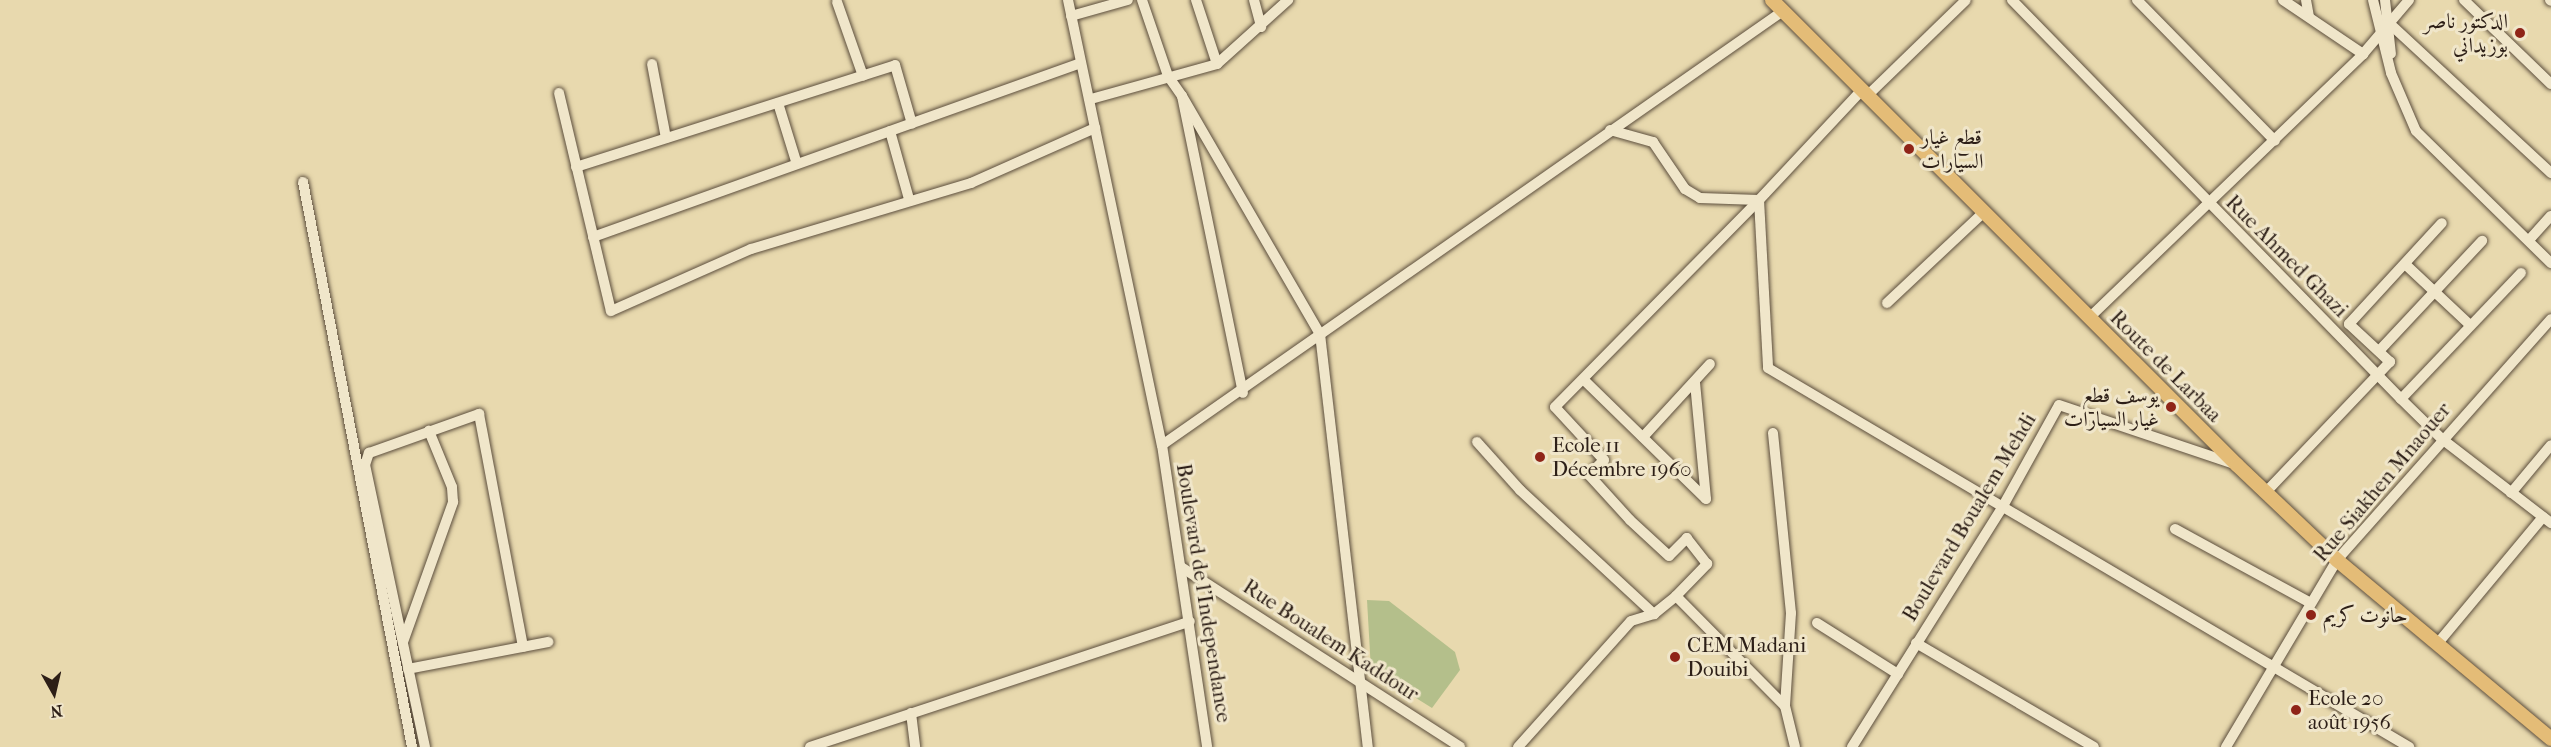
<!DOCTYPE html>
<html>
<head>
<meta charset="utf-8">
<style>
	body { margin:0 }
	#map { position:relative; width:2551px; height:747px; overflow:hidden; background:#e8d9ae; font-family:"IM FELL French Canon",Amiri,serif }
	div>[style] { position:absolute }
	.green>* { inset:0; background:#b4bf8b }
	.roads { filter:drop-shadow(0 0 2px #5c4e3d) drop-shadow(0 0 2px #5c4e3d) }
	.minor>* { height:10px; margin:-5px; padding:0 5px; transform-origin:5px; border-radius:5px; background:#f0e6ca }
	.major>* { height:14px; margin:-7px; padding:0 7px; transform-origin:7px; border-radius:7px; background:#e4bc77 }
	.dots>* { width:16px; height:16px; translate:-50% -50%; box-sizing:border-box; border:3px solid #f0e6ca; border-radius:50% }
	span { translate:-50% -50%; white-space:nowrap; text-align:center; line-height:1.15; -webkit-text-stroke:6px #f0e6ca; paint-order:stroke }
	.poi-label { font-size:21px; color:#2d1f17 }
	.right { translate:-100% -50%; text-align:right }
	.left { translate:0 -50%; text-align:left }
	.street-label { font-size:21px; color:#2d1f17 }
	.north { position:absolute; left:24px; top:663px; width:60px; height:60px; -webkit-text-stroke:4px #f0e6ca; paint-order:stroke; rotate:172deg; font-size:16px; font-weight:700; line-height:24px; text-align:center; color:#2d1f17 }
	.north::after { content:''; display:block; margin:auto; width:21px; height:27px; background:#2d1f17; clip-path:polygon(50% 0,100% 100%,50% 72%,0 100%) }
</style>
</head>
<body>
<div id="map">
	<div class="green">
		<div style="clip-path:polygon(1367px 600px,1389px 601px,1455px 652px,1460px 670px,1432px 708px,1371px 670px)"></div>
	</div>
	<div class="roads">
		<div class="minor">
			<div style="left:1068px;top:0;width:455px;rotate:78.1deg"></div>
			<div style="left:1162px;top:445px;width:305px;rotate:81.5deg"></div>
			<div style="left:1142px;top:0;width:80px;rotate:71.1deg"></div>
			<div style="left:1168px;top:76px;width:24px;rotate:55deg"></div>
			<div style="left:1182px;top:96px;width:303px;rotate:78.4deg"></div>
			<div style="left:1196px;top:0;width:67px;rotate:71.8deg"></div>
			<div style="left:1254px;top:0;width:28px;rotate:75deg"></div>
			<div style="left:2012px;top:0;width:557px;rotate:45.73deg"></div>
			<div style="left:2401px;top:399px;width:57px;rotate:44.3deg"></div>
			<div style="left:2442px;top:439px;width:138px;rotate:37.6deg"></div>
			<div style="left:2137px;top:0;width:197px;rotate:45.6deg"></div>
			<div style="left:2283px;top:0;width:97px;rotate:34deg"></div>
			<div style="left:2306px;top:0;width:17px;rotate:80deg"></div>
			<div style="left:2373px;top:0;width:75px;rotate:76.1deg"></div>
			<div style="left:2391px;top:73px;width:63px;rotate:66.7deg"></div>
			<div style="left:2416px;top:131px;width:189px;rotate:44.4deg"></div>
			<div style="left:2385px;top:0;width:54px;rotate:83.7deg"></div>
			<div style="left:2464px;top:0;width:121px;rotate:44deg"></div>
			<div style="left:2550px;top:0;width:1px;rotate:45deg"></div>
			<div style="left:837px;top:2px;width:78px;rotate:70.6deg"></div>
			<div style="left:1071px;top:16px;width:59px;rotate:-15.7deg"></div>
			<div style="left:2389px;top:23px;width:221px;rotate:42.8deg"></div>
			<div style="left:652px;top:64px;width:75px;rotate:79.3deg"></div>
			<div style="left:559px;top:93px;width:224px;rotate:76.6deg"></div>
			<div style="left:611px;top:311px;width:153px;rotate:-23.9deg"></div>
			<div style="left:751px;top:249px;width:230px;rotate:-16.7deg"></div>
			<div style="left:971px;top:183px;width:136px;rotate:-23.9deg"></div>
			<div style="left:1868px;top:95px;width:136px;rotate:-44.1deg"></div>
			<div style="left:1182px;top:96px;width:275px;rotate:59.9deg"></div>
			<div style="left:1320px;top:334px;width:416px;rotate:83.4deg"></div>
			<div style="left:1091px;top:99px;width:131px;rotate:-15.5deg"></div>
			<div style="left:1217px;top:64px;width:96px;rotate:-42deg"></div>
			<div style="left:778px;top:103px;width:61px;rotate:72.8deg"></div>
			<div style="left:1610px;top:130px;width:45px;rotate:15.6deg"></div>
			<div style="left:1653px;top:142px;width:57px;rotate:55.8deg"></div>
			<div style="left:1685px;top:189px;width:17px;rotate:31deg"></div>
			<div style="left:1700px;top:198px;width:59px;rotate:1.9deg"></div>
			<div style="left:1759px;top:200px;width:152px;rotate:-46.9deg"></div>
			<div style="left:890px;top:131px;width:71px;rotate:74.4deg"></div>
			<div style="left:576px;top:167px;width:335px;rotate:-17.7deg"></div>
			<div style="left:895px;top:65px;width:61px;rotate:73.9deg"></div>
			<div style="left:303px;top:182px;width:575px;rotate:79.08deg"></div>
			<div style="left:1759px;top:200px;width:168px;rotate:86.9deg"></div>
			<div style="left:1768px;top:368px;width:745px;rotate:30.59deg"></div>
			<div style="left:593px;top:237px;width:518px;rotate:-19.62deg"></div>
			<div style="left:2530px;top:239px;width:31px;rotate:-48deg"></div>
			<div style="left:2405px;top:264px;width:89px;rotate:43.2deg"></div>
			<div style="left:1887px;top:303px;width:133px;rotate:-43.2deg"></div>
			<div style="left:2089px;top:318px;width:380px;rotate:-43.9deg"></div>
			<div style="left:2363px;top:54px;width:71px;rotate:-49.6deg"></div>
			<div style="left:2379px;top:351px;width:151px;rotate:-46.9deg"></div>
			<div style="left:1585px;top:381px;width:169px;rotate:44.3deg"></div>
			<div style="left:1706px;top:499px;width:118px;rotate:-95.4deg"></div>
			<div style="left:2401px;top:399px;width:174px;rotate:-46.4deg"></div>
			<div style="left:1773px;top:433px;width:181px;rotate:84.3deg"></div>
			<div style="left:1791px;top:613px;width:93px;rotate:93.7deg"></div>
			<div style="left:1785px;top:706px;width:42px;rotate:76.3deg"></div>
			<div style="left:1643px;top:437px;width:99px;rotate:-47.5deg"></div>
			<div style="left:1477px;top:442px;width:64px;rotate:48.1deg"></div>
			<div style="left:1520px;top:490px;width:183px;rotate:42.8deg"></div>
			<div style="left:1162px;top:445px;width:758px;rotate:-34.95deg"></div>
			<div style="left:2266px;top:492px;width:180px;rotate:-46.4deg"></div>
			<div style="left:2390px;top:362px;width:56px;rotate:-137.2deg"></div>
			<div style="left:2349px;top:324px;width:137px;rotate:-47.4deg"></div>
			<div style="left:2511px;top:493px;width:62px;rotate:-50.2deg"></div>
			<div style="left:2175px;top:529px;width:153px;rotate:28.6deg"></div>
			<div style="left:1181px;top:567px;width:332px;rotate:32.8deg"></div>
			<div style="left:1676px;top:596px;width:45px;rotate:-45.9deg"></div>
			<div style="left:1707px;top:564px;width:33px;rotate:-128deg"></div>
			<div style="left:1687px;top:538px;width:25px;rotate:135deg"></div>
			<div style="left:1669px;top:556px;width:53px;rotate:-137.3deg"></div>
			<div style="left:1630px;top:520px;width:61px;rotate:-132.3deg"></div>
			<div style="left:1589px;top:475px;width:21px;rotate:-45deg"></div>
			<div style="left:1604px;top:460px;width:72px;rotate:-132.8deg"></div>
			<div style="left:1555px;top:407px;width:291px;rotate:-45.4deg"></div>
			<div style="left:1817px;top:623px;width:96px;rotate:32.2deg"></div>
			<div style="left:403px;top:642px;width:149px;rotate:-70.3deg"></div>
			<div style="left:453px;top:502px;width:15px;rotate:-94deg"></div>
			<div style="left:452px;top:487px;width:61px;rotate:-112.3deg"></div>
			<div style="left:1916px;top:643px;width:206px;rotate:30.3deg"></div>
			<div style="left:2438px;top:643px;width:164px;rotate:-50.2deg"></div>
			<div style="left:408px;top:669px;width:143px;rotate:-10.9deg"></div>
			<div style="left:911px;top:713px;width:34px;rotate:83deg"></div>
			<div style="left:425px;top:747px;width:288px;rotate:-102deg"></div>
			<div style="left:365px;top:465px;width:13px;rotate:-72deg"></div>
			<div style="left:369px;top:453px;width:117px;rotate:-19.5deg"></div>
			<div style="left:479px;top:414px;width:237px;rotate:79.3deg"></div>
			<div style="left:810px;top:747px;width:400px;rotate:-18.3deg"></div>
			<div style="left:1518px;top:747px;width:169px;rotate:-48.1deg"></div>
			<div style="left:1631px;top:621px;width:24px;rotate:-17deg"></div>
			<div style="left:1654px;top:614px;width:28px;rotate:-39deg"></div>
			<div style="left:1676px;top:596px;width:155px;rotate:45.3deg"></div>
			<div style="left:1852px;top:747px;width:284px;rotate:-57.9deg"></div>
			<div style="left:2003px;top:506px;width:115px;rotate:-61deg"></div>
			<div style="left:2059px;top:405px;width:185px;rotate:18.6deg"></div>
			<div style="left:2226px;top:747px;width:217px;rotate:-59.3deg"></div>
			<div style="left:2337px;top:560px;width:322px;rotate:-48.4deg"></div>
		</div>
		<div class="major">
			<div style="left:1772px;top:0;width:658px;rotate:45deg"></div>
			<div style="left:2237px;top:465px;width:138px;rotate:43.5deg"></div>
			<div style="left:2337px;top:560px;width:279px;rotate:39.9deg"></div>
		</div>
	</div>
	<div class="dots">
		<div style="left:2520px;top:33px;background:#8f2418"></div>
		<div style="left:1909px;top:149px;background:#8f2418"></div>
		<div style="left:2171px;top:407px;background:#8f2418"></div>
		<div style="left:1540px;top:457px;background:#8f2418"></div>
		<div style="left:2311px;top:615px;background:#8f2418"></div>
		<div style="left:1675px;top:657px;background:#8f2418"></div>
		<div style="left:2296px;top:710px;background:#8f2418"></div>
	</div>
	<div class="poi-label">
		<span class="right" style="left:2508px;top:33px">الدكتور ناصر<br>بوزيداني</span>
		<span class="left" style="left:1921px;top:149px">قطع غيار<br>السيارات</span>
		<span class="right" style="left:2159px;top:407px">يوسف قطع<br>غيار السيارات</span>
		<span class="left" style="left:1552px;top:457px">Ecole 11<br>Décembre 1960</span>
		<span class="left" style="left:2323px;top:615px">حانوت كريم</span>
		<span class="left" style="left:1687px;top:657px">CEM Madani<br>Douibi</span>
		<span class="left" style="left:2308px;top:710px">Ecole 20<br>août 1956</span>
	</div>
	<div class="street-label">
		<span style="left:2287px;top:256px;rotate:45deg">Rue Ahmed Ghazi</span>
		<span style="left:2166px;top:366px;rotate:45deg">Route de Larbaa</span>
		<span style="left:2382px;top:482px;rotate:-50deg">Rue Siakhen Mnaouer</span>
		<span style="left:1969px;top:517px;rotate:-59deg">Boulevard Boualem Mehdi</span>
		<span style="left:1204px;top:593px;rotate:81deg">Boulevard de l'Independance</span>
		<span style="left:1331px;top:640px;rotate:33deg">Rue Boualem Kaddour</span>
	</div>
	<div class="north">N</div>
</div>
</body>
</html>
